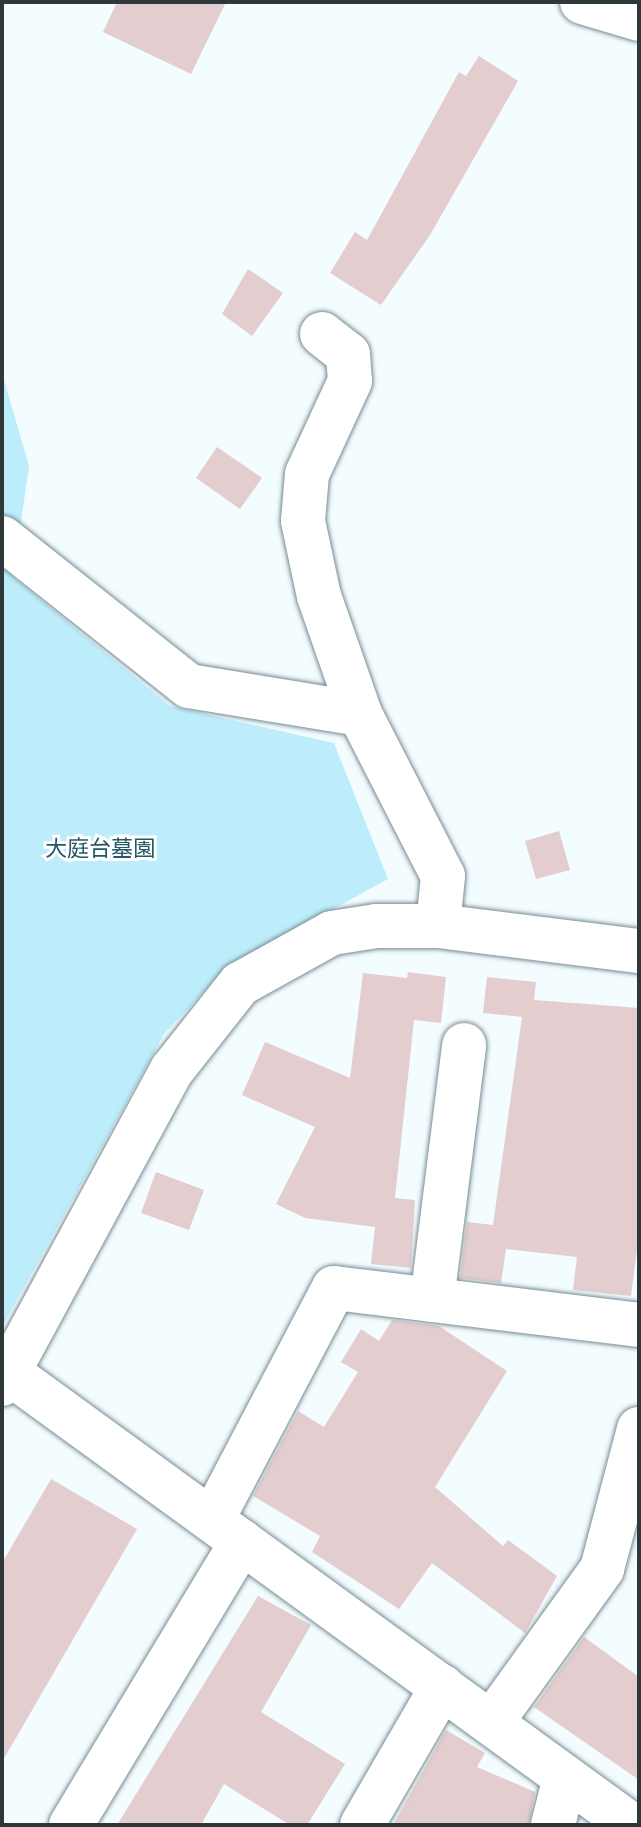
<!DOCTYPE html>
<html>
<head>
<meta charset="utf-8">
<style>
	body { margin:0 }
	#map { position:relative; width:641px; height:1827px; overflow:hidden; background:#f3fcff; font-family:Overpass,"Noto Sans JP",sans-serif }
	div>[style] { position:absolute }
	.green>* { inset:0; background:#bdedfb }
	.building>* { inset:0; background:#e4cdce }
	.roads { filter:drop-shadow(0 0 2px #778d93) drop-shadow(0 0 2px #778d93) }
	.minor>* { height:44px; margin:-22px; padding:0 22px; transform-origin:22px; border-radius:22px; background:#fff }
	.tertiary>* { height:44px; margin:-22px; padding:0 22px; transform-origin:22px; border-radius:22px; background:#fff }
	span { translate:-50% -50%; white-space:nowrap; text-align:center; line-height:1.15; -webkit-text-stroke:6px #fff; paint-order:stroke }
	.park-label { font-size:22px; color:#235865 }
	.frame { position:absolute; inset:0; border:4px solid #2e373a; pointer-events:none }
</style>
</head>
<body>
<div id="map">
	<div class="green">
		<div style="clip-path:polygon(2px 373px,29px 466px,13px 577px,170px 706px,334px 743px,388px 879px,225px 969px,164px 1034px,2px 1327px)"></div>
	</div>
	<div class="building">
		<div style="clip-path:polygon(117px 2px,226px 2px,191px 74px,103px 32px)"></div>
		<div style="clip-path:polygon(479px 56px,518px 81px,430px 235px,381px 305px,330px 273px,355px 232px,367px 240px,459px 72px,466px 76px)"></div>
		<div style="clip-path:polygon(248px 269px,283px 293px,252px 336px,222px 314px)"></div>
		<div style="clip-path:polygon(217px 447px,262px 478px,240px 509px,196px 478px)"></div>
		<div style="clip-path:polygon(559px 831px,570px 870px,536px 879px,525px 841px)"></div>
		<div style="clip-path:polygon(408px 972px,446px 977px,441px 1023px,414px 1020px,395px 1198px,415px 1200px,411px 1268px,371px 1264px,375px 1227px,305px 1218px,276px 1204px,315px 1127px,242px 1095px,265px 1042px,350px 1078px,363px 973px,407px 978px)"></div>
		<div style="clip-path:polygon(487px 977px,536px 982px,534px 1000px,639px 1008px,639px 1234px,631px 1296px,573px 1290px,577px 1257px,506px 1249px,501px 1283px,460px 1278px,467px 1222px,493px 1225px,522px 1017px,483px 1013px)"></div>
		<div style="clip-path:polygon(156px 1172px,204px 1190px,189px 1230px,141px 1213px)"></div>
		<div style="clip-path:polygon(392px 1320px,439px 1326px,507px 1371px,435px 1487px,503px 1546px,508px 1540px,557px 1576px,525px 1633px,432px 1563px,399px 1609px,312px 1552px,320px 1536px,253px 1496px,298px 1411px,324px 1427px,358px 1372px,341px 1362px,361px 1329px,379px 1341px)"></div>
		<div style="clip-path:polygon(51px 1479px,137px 1529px,2px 1762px,2px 1563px)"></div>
		<div style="clip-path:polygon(258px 1596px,311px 1625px,261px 1712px,345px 1764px,307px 1825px,290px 1825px,224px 1784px,201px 1825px,117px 1825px)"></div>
		<div style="clip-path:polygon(584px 1637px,639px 1677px,639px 1780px,534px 1707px)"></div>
		<div style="clip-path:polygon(446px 1730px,485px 1753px,477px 1767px,535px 1792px,529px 1825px,393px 1825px)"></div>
	</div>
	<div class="roads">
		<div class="minor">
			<div style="left:322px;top:334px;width:33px;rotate:38deg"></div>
			<div style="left:348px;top:354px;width:27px;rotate:86deg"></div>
			<div style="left:350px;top:381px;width:102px;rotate:114.8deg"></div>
			<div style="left:307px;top:474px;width:47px;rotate:94.9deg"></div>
			<div style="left:303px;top:521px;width:77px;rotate:78deg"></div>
			<div style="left:319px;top:596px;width:125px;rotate:70.8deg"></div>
			<div style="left:2px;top:538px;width:238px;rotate:38.4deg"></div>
			<div style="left:189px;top:686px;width:173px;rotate:9.3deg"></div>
			<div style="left:360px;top:714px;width:182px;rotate:62.9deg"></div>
			<div style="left:443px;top:876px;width:50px;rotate:95.7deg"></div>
			<div style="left:432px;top:1300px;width:257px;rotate:-82.8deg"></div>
			<div style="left:8px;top:1372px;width:770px;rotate:36.02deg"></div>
			<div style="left:212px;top:1520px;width:262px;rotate:-62.3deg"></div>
			<div style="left:334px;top:1288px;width:307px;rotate:6.9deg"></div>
			<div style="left:491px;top:1723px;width:190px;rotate:-54.2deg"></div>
			<div style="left:602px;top:1569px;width:145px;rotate:-75.2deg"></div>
			<div style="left:71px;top:1825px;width:331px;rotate:-58.9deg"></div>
			<div style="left:362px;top:1825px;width:160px;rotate:-59.9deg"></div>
			<div style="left:553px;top:1825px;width:49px;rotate:-76deg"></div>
		</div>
		<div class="tertiary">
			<div style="left:582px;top:2px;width:59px;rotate:16.6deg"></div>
			<div style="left:2px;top:1384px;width:357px;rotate:-61.6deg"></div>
			<div style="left:172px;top:1070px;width:110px;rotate:-51.7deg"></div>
			<div style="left:240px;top:984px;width:105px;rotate:-29deg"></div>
			<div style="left:332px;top:933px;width:45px;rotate:-9deg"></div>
			<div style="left:376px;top:926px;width:62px"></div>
			<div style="left:438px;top:926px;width:203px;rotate:7.1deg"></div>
		</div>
	</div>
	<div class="park-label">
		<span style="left:100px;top:851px">大庭台墓園</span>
	</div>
	<div class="frame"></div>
</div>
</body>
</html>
